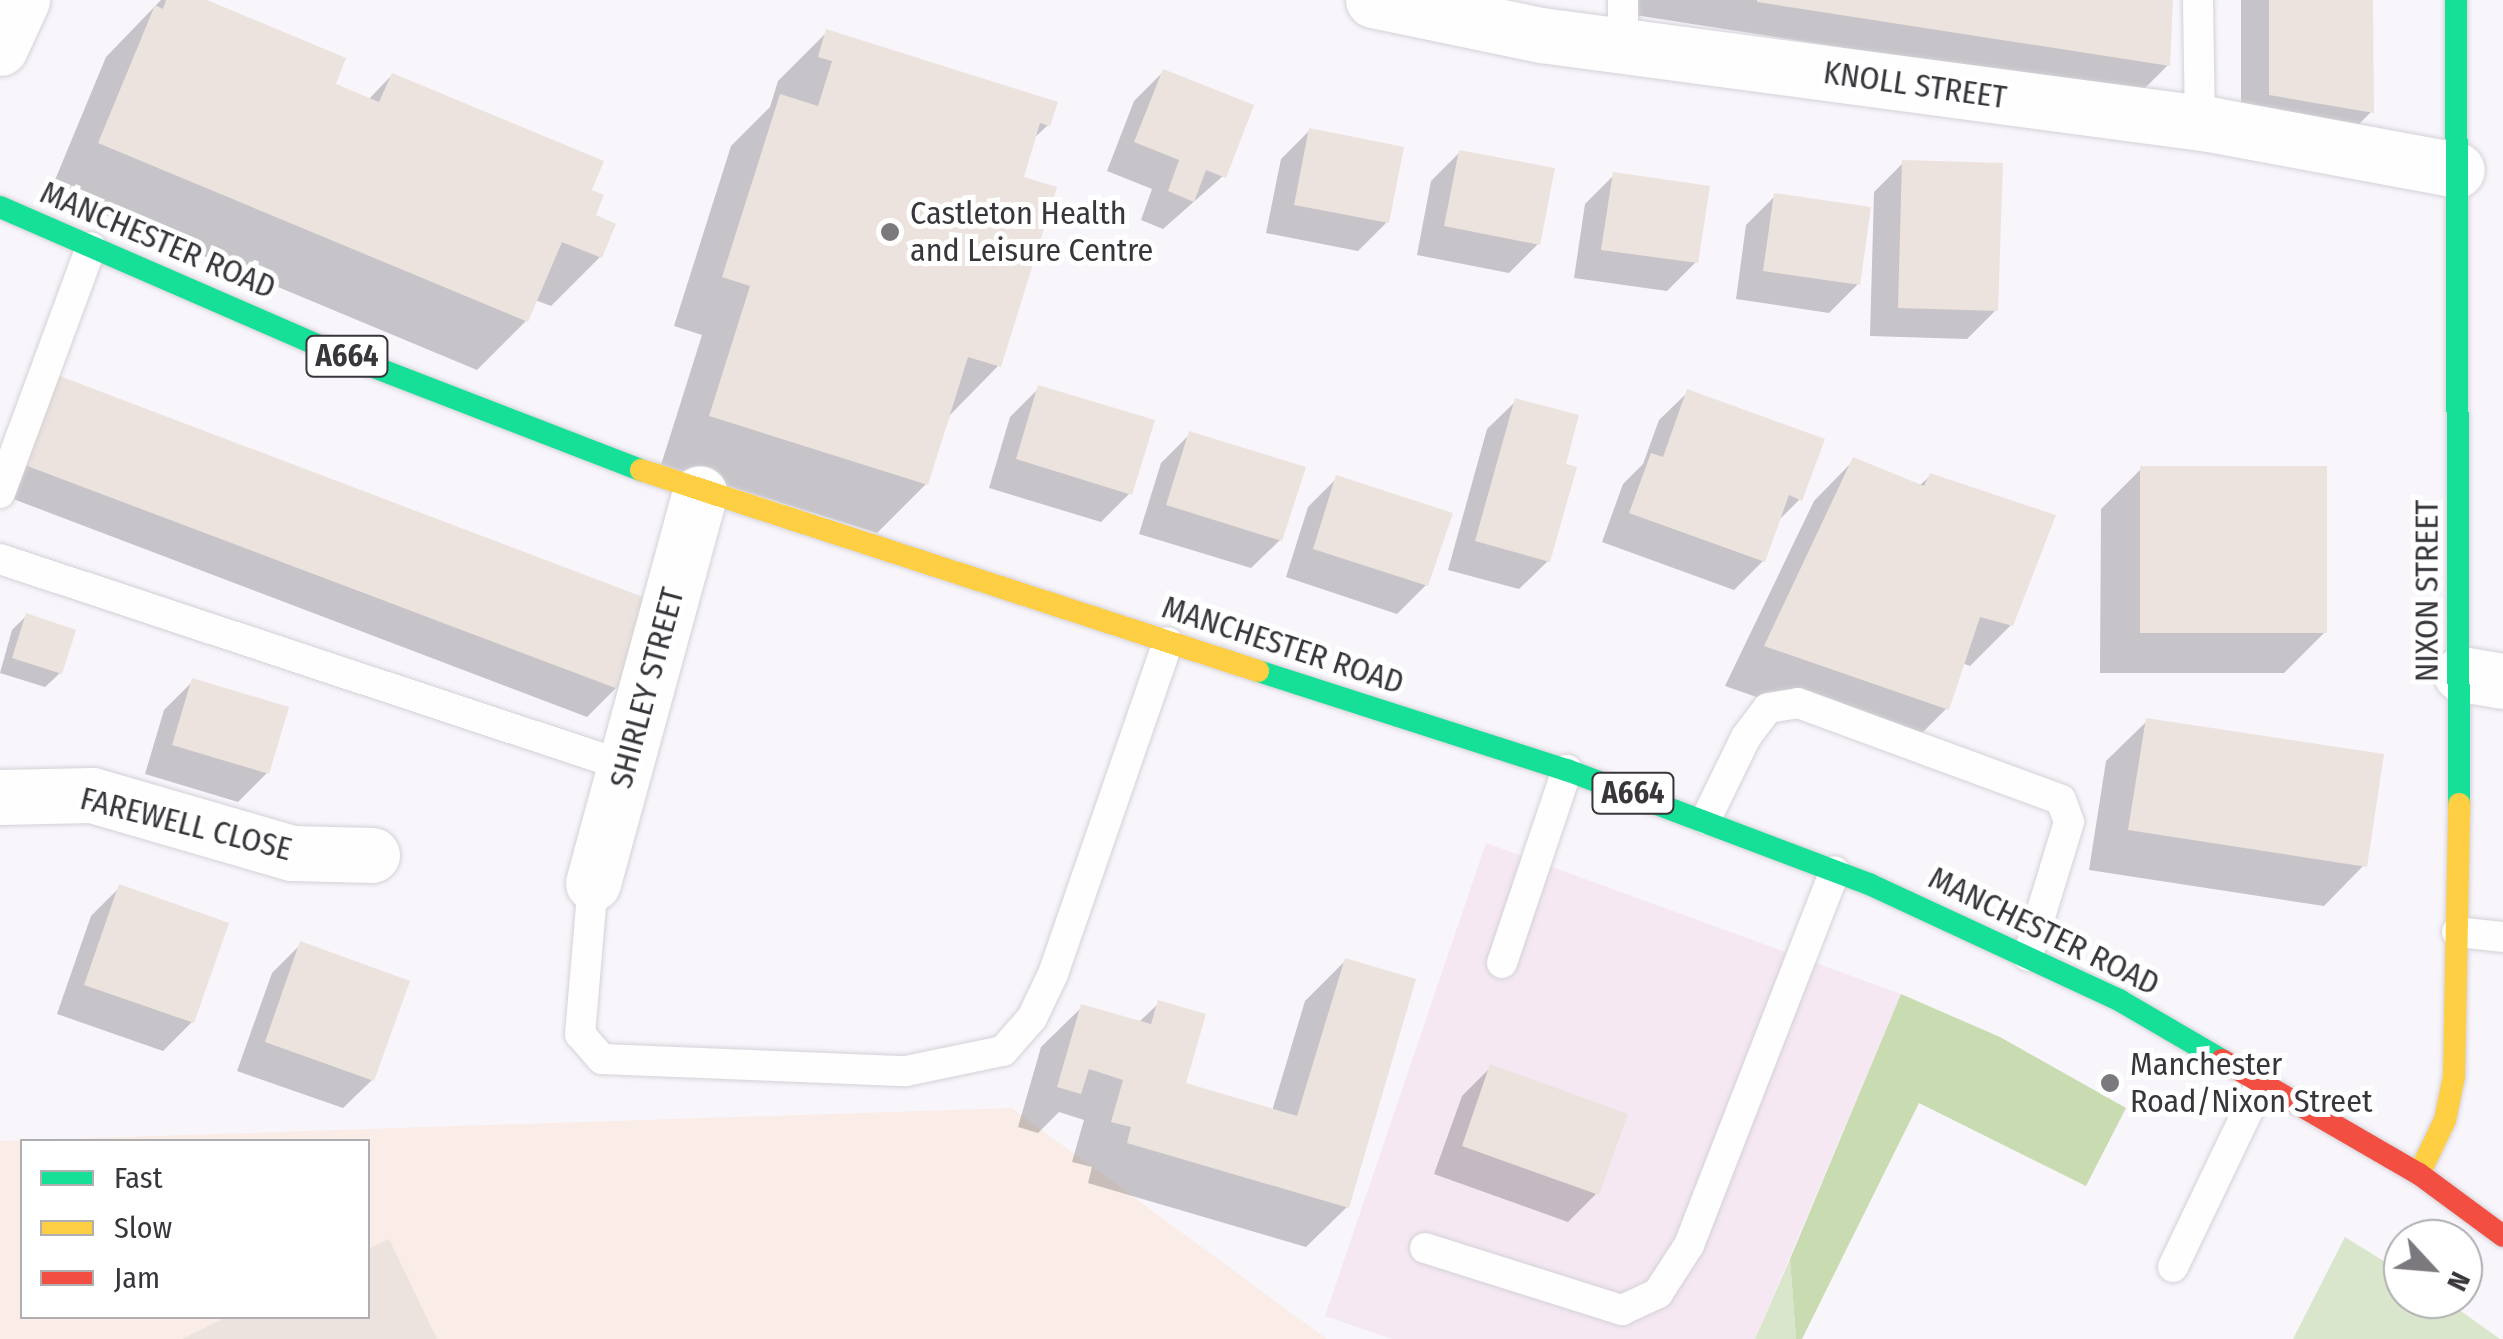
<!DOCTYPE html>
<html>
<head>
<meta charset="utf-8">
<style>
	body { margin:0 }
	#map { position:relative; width:2503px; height:1339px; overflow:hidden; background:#f8f5fb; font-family:"Fira Sans Condensed",sans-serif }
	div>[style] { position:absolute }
	.commercial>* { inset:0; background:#f5e8f2 }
	.industrial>* { inset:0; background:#faede7 }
	.green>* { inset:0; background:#dae6cc }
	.forest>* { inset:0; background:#c9dcb1 }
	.shadow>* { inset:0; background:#0003 }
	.building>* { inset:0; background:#ece3de }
	.roads { filter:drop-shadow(0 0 2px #d4d1d7) drop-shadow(0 0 2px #d4d1d7) }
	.lane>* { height:30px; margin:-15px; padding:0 15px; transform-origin:15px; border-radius:15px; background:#fefefe }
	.street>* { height:55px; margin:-27.5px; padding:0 27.5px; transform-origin:27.5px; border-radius:27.5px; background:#fefefe }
	.fast>* { height:22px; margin:-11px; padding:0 11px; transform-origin:11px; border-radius:11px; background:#16e098 }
	.slow>* { height:22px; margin:-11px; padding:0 11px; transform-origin:11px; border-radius:11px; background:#ffcf43 }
	.jam>* { height:22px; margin:-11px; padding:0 11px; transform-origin:11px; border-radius:11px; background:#f24e42 }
	.dots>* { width:28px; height:28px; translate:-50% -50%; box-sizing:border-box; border:5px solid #fff; border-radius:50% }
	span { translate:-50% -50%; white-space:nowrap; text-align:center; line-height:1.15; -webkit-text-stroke:10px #fff; paint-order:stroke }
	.shield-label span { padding:2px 8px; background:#fff; border:2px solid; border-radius:8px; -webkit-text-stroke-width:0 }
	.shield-label { font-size:30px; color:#38353b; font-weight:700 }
	.street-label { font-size:32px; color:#38353b }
	.poi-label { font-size:32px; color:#38353b }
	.left { translate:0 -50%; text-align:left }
	.legend { position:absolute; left:20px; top:1139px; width:350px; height:180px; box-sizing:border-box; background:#fff; border:2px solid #afaeb1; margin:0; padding:12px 18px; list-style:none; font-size:30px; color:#38353b }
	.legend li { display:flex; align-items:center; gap:20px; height:50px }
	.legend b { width:50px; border:2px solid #afaeb1 }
	.north { position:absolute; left:2383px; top:1219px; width:100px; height:100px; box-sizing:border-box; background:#fff; border:2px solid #afaeb1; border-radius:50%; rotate:116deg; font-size:28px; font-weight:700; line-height:40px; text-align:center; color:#38353b }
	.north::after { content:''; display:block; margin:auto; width:35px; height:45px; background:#7b787e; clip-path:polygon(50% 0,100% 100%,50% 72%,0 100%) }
</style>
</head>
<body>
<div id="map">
	<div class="commercial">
		<div style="clip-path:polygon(1486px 843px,1901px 994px,1755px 1339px,1392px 1339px,1325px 1316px)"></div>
	</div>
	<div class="industrial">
		<div style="clip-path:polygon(evenodd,1012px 1108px,1327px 1339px,0 1339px,0 1141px,1012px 1108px,22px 1142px,368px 1142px,368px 1316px,22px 1316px,22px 1142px)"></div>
	</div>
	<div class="green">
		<div style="clip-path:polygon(2345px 1237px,2403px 1273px,2403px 1299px,2444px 1299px,2500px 1339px,2293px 1339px)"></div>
		<div style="clip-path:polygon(1790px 1259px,1796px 1339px,1755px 1339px)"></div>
	</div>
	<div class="forest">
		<div style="clip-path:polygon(1901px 994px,2000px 1037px,2126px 1108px,2086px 1186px,1919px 1103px,1802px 1339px,1796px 1339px,1790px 1259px)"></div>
	</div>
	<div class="shadow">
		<div style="clip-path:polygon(161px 0,201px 0,333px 85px,368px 100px,392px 75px,588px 191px,600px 257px,551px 306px,535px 300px,526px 321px,477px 370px,50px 192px,106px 57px)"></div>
		<div style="clip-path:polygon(1609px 0,2171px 0,2168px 65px,2139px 94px,1609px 11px)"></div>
		<div style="clip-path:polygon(2241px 0,2371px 0,2371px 112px,2342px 141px,2241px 123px)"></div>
		<div style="clip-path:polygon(827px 32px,1048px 125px,1032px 140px,1021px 178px,999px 365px,950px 415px,926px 484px,877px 533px,661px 465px,702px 335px,674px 326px,731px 146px,770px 107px,778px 81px)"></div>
		<div style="clip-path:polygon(1163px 72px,1223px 176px,1163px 229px,1141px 220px,1152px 189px,1107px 171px,1134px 101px)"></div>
		<div style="clip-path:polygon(1310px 130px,1387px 222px,1358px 251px,1266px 233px,1281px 159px)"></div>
		<div style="clip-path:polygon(1460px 152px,1538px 244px,1509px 273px,1417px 255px,1431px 181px)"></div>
		<div style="clip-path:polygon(1903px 163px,1996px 310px,1967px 339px,1870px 336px,1874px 192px)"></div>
		<div style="clip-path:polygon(1614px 175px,1696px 262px,1667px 291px,1574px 278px,1585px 204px)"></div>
		<div style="clip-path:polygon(1775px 196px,1858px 284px,1829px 313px,1736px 299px,1746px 225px)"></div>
		<div style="clip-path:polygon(1039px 388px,1130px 493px,1101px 522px,989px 488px,1010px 417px)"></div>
		<div style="clip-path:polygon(1688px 392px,1800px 499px,1776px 523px,1763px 561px,1734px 590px,1602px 542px,1623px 484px,1643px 464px,1659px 420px)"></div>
		<div style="clip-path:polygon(1516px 401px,1562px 466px,1548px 561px,1519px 589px,1448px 570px,1487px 429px)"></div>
		<div style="clip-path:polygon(29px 407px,616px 688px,587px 717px,0 494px)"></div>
		<div style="clip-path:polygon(1190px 434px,1280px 540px,1251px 568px,1139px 534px,1161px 463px)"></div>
		<div style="clip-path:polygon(1854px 460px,1919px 486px,1930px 476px,2011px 625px,1970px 666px,1962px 663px,1946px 709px,1906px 749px,1725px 686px,1814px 501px)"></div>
		<div style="clip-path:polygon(2141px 469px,2325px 632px,2284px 673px,2100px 673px,2101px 509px)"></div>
		<div style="clip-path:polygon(1337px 478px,1426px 585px,1397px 614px,1286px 577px,1308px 507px)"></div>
		<div style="clip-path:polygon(26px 616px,60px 673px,45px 687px,0 673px,12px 630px)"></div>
		<div style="clip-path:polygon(193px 681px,267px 773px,238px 802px,145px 774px,164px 710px)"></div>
		<div style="clip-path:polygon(2147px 721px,2364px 865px,2324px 906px,2089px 870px,2106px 761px)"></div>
		<div style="clip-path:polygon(120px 887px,192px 1022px,163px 1051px,57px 1014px,91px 916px)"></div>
		<div style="clip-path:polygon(301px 944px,372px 1080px,343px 1108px,237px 1071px,272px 973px)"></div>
		<div style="clip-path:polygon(1345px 961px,1347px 1207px,1306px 1247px,1088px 1183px,1092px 1167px,1072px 1162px,1084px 1120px,1059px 1112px,1038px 1133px,1018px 1127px,1041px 1047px,1082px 1007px,1138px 1023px,1159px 1003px,1183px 1085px,1272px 1111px,1305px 1001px)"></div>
		<div style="clip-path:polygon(1491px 1067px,1597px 1193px,1568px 1222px,1434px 1174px,1462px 1096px)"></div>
	</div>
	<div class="building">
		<div style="clip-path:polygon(166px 0,207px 0,346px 58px,336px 84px,379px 102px,392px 73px,604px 161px,592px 190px,604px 195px,596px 215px,616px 224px,602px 258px,562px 242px,528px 322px,98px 143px,155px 5px,163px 9px)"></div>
		<div style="clip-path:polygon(1757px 0,2173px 0,2170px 66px,1757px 2px)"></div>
		<div style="clip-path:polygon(2269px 0,2373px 0,2374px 113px,2269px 95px)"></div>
		<div style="clip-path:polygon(826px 29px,1058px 102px,1050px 126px,1040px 123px,1024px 177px,1057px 187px,1001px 367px,968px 357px,928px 485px,709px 416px,750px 286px,722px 277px,780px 94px,818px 106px,832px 61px,818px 57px)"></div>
		<div style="clip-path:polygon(1163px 69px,1254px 105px,1226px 178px,1206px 170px,1194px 202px,1168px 191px,1179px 160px,1134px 142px)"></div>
		<div style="clip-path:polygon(1309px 128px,1404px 147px,1389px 223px,1294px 205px)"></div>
		<div style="clip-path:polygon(1459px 150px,1555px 168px,1540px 245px,1444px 226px)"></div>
		<div style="clip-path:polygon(1902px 160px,2003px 163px,1998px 311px,1898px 308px)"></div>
		<div style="clip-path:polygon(1613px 172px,1710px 186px,1698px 263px,1601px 250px)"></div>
		<div style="clip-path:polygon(1774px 193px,1871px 207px,1860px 285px,1763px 271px)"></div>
		<div style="clip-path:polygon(57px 375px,651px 600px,618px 689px,22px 464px)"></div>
		<div style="clip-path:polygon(1038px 385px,1155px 420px,1132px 495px,1016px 459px)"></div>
		<div style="clip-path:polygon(1687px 389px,1825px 439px,1802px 501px,1789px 495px,1765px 562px,1629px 513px,1651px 453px,1663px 457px)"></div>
		<div style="clip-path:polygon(1515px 398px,1579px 415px,1566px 464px,1577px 467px,1550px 562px,1475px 541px)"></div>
		<div style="clip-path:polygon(1189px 431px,1306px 467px,1282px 541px,1166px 505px)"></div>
		<div style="clip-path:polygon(1853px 457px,1924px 486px,1930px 473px,2056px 515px,2013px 626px,1980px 617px,1949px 710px,1764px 646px)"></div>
		<div style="clip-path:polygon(2140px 466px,2327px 466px,2327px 633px,2140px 633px)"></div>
		<div style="clip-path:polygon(1336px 475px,1453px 513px,1428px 586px,1313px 549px)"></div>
		<div style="clip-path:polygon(26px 613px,76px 630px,62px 674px,12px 658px)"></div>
		<div style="clip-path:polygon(192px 678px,289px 707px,269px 774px,172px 745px)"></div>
		<div style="clip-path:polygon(2146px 718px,2384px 754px,2367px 867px,2128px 830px)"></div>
		<div style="clip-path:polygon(119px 884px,229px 923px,194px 1023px,84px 985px)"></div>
		<div style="clip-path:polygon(300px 941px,410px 981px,374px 1081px,265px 1042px)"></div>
		<div style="clip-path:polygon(1345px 958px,1416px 979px,1349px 1208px,1127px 1143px,1131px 1127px,1111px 1122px,1123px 1080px,1089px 1069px,1081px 1094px,1057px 1087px,1081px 1004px,1151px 1024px,1158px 1000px,1206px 1014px,1186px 1083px,1297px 1116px)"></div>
		<div style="clip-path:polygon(1490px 1064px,1628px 1114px,1599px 1195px,1462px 1146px)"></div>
		<div style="clip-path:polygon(389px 1239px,437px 1339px,182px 1339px,229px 1316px,368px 1316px,368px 1249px)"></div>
	</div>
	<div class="roads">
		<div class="lane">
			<div style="left:1623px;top:0;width:46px;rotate:90deg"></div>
			<div style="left:2198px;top:0;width:124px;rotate:89.1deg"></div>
			<div style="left:0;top:493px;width:262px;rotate:-69.7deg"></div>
			<div style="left:0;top:559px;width:658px;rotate:18.32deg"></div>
			<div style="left:1706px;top:819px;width:91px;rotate:-64deg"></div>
			<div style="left:1746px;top:737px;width:36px;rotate:-53deg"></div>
			<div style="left:1768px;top:708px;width:30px;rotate:-9deg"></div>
			<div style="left:1798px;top:703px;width:280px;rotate:20.2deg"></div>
			<div style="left:2061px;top:800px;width:23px;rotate:70deg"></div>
			<div style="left:2069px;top:822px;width:140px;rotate:107deg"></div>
			<div style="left:593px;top:883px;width:152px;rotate:94.9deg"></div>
			<div style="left:580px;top:1034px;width:33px;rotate:49deg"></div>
			<div style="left:602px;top:1059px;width:304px;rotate:2.3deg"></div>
			<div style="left:906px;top:1071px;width:99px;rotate:-11.7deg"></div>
			<div style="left:1003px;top:1051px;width:44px;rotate:-48.7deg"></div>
			<div style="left:1032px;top:1018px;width:49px;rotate:-64.5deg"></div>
			<div style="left:1053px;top:974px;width:351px;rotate:-70.9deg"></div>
			<div style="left:2457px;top:932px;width:46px;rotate:6.2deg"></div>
			<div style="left:1502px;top:963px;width:204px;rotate:-71.4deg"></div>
			<div style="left:1425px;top:1248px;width:207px;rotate:17.5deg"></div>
			<div style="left:1622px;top:1310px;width:40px;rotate:-25deg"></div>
			<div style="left:1658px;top:1293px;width:57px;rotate:-57.1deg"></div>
			<div style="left:1689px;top:1245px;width:401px;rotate:-68.7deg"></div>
			<div style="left:2173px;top:1267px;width:206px;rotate:-64.4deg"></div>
		</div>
		<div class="street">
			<div style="left:1373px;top:0;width:172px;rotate:11.8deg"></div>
			<div style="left:1541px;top:35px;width:674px;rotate:7.59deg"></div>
			<div style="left:2209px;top:124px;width:252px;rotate:10.5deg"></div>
			<div style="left:0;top:48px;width:53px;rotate:-65.4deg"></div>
			<div style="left:2461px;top:674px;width:43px;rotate:9.5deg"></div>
			<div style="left:0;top:797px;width:92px;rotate:-1.2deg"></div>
			<div style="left:92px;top:795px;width:208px;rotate:16.2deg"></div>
			<div style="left:292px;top:853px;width:80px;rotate:1.4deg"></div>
			<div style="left:593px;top:883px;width:404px;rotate:-74.7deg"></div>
		</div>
		<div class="fast">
			<div style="left:2456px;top:0;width:804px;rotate:89.79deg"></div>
			<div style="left:0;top:207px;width:357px;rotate:23.5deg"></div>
			<div style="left:327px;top:349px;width:337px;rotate:21.1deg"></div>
			<div style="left:1258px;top:671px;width:324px;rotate:17.8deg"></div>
			<div style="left:1567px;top:770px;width:323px;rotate:20.7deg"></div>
			<div style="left:1869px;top:884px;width:276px;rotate:24.9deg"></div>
			<div style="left:2119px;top:1000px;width:119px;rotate:30.2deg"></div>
		</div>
		<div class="slow">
			<div style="left:641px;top:470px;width:649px;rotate:18.04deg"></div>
			<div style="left:2419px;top:1174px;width:60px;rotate:-64.3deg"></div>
			<div style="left:2445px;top:1120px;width:45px;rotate:-78.4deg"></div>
			<div style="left:2454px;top:1076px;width:272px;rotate:-88.9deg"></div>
		</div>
		<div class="jam">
			<div style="left:2222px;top:1060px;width:228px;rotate:30.1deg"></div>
			<div style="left:2419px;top:1174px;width:104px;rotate:36.4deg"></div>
		</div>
	</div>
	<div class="dots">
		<div style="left:890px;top:232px;background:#7b787e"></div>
		<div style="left:2110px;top:1083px;background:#7b787e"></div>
	</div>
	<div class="shield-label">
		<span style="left:347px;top:356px">A664</span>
		<span style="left:1633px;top:793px">A664</span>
	</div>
	<div class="street-label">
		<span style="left:1915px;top:85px;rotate:8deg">KNOLL STREET</span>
		<span style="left:158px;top:240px;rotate:23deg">MANCHESTER ROAD</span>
		<span style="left:2427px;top:591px;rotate:-90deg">NIXON STREET</span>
		<span style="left:1283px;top:645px;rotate:18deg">MANCHESTER ROAD</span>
		<span style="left:647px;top:688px;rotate:-75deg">SHIRLEY STREET</span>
		<span style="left:186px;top:824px;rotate:14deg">FAREWELL CLOSE</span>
		<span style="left:2044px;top:931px;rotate:26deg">MANCHESTER ROAD</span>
	</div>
	<div class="poi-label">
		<span class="left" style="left:910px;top:232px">Castleton Health<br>and Leisure Centre</span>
		<span class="left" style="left:2130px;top:1083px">Manchester<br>Road/Nixon Street</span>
	</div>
	<ul class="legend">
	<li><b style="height:12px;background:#16e098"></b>Fast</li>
	<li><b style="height:12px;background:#ffcf43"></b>Slow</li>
	<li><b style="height:12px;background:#f24e42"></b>Jam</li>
	</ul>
	<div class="north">N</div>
</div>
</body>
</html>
